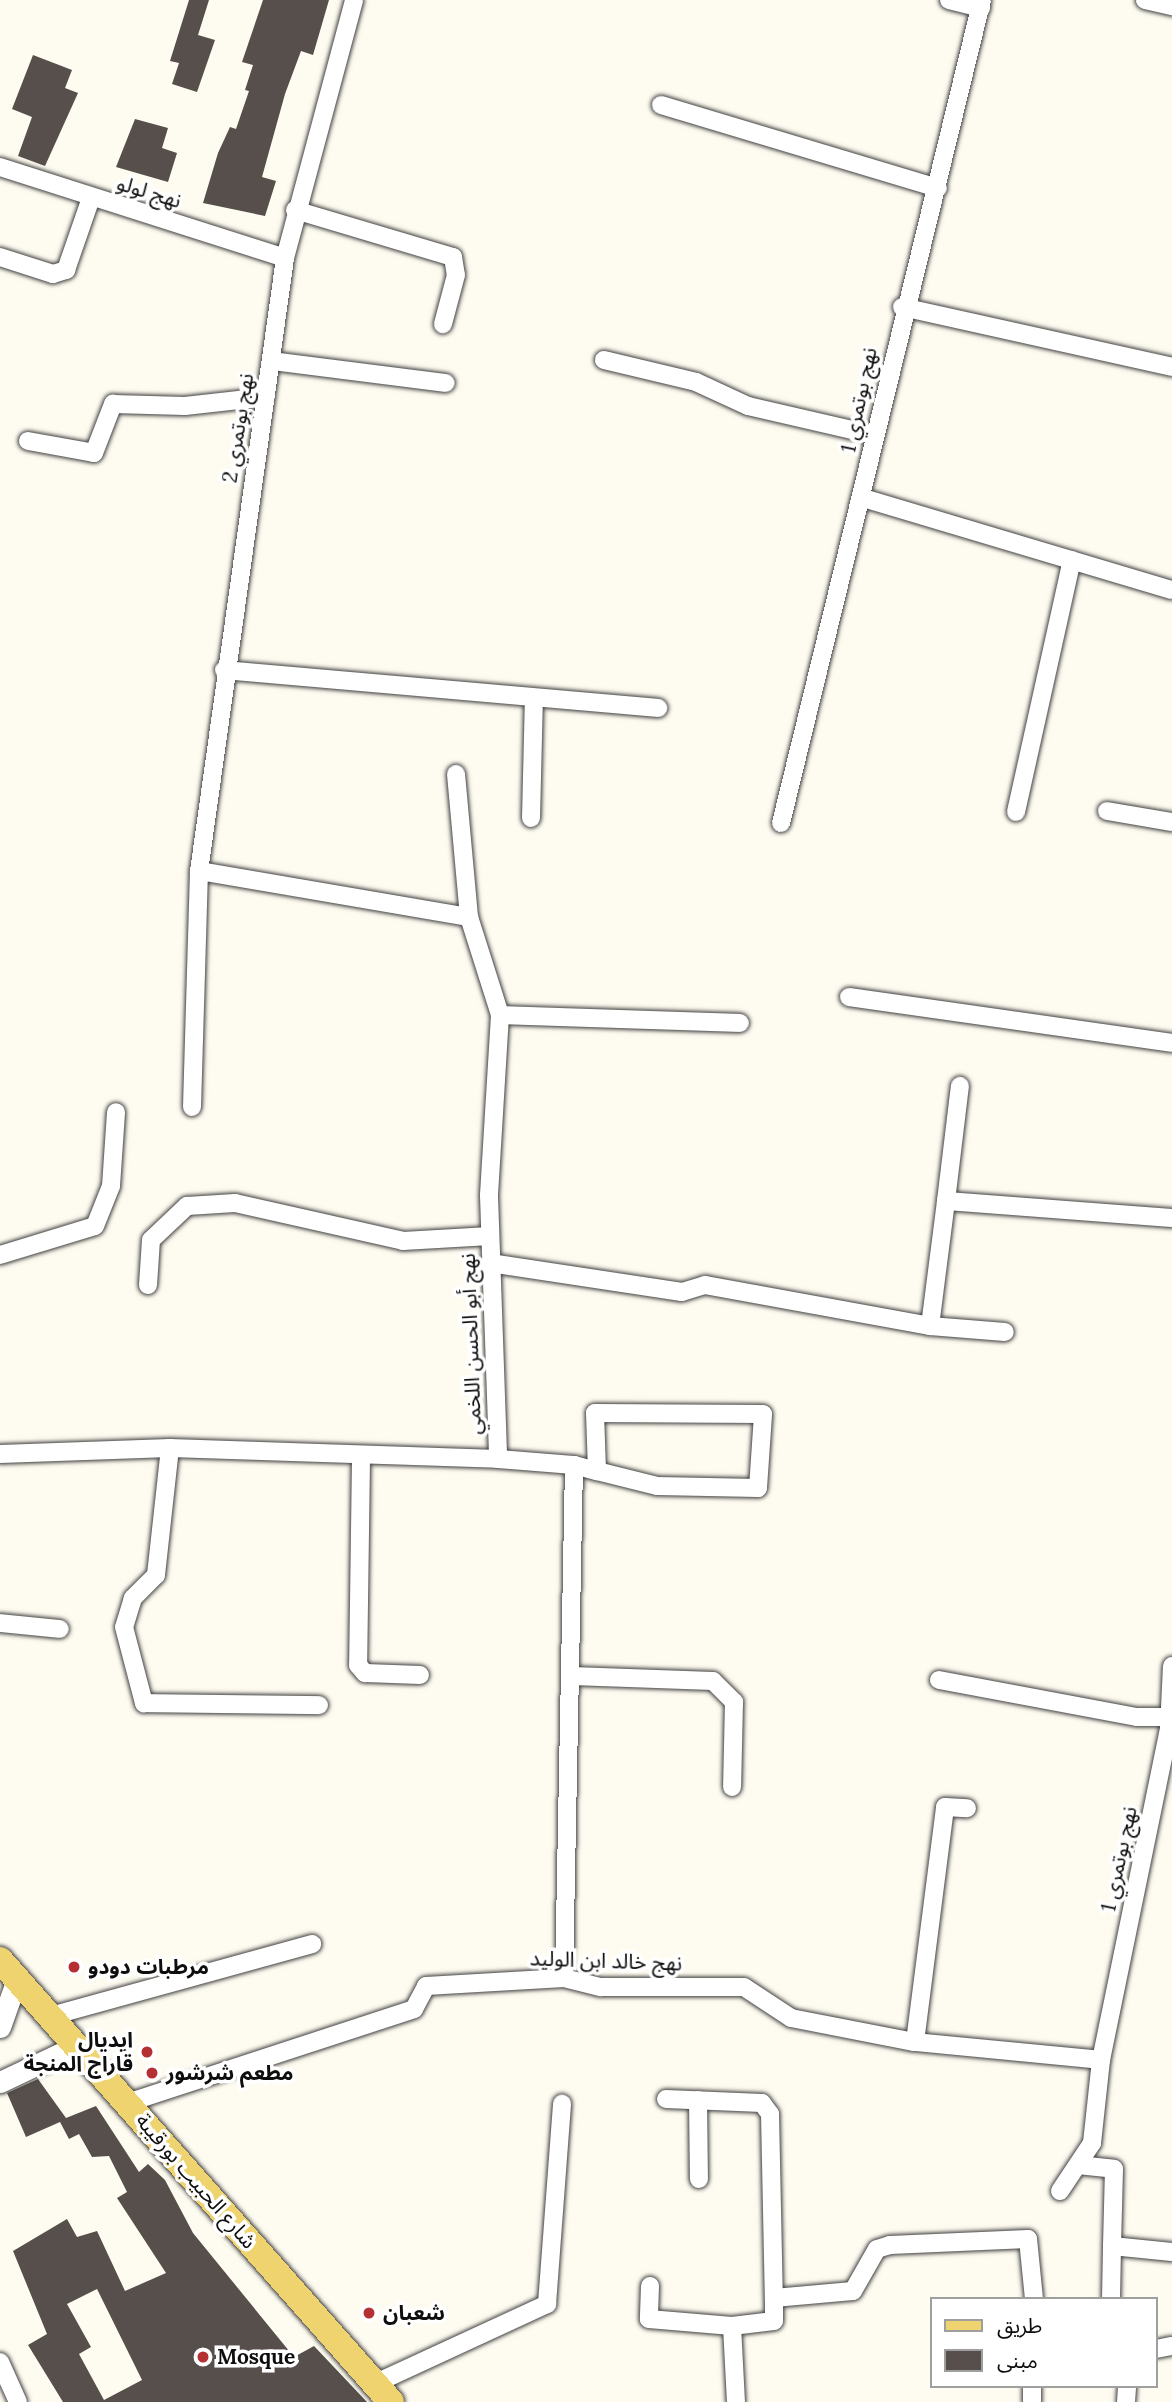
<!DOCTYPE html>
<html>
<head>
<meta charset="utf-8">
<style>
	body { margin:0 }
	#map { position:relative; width:1172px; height:2402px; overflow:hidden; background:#fefbf0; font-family:Lora,"Noto Sans Arabic",serif }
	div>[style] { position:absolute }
	.building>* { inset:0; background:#564f4b }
	.roads { filter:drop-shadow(0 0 2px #414141) drop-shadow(0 0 2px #414141) }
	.minor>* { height:18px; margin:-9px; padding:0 9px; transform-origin:9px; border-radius:9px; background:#fff }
	.tertiary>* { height:21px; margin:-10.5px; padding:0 10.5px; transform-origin:10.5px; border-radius:10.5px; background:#fff }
	.primary>* { height:26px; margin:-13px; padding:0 13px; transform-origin:13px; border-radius:13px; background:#eed36f }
	.dots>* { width:19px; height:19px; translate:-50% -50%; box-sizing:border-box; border:4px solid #fff; border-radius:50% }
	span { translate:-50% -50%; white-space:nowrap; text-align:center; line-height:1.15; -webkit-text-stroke:7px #fff; paint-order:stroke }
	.street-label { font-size:21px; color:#0e0e0e }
	.poi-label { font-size:21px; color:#0e0e0e; font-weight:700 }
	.left { translate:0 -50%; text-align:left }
	.right { translate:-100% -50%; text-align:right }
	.legend { position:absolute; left:930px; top:2297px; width:228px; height:91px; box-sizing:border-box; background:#fff; border:2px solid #9f9f9f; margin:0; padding:9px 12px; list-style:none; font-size:21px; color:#0e0e0e }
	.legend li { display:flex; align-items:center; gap:14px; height:35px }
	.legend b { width:35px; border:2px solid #9f9f9f }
</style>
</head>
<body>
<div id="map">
	<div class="building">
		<div style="clip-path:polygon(189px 0,209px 0,198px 35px,215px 40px,197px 92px,172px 84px,179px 63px,170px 61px)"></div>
		<div style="clip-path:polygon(263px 0,329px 0,313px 55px,301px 51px,285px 94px,262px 177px,276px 181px,265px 216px,203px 203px,218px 153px,230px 127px,236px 129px,249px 91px,245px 90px,253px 65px,242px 62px)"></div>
		<div style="clip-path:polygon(33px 55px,72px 70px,65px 88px,78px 93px,45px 166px,18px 156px,32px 117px,12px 109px)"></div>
		<div style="clip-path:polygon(135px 119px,168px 128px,162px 148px,177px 153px,168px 182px,116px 167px)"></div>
		<div style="clip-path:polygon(evenodd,38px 2079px,66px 2118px,96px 2106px,139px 2172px,148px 2164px,165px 2180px,193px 2233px,294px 2357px,314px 2346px,367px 2402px,63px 2402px,28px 2345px,47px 2334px,13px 2251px,67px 2219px,77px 2237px,97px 2231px,125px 2291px,166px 2273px,117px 2198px,127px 2192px,109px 2156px,92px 2157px,79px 2134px,69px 2139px,60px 2122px,26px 2137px,7px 2093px,38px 2079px,97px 2289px,142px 2380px,104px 2400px,79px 2354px,91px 2347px,67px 2304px,97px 2289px)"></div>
	</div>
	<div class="roads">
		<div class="minor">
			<div style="left:949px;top:0;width:33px;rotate:14deg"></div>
			<div style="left:1145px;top:0;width:28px;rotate:13deg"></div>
			<div style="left:661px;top:105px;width:289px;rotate:16.7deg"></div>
			<div style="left:0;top:167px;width:299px;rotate:17.7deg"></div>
			<div style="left:295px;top:210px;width:165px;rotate:16.6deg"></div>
			<div style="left:453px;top:257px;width:18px;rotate:81deg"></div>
			<div style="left:456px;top:275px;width:51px;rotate:104.9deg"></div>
			<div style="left:0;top:257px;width:56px;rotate:17.8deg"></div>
			<div style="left:53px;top:274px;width:14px;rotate:-17deg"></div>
			<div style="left:66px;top:270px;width:76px;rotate:-70.9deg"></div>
			<div style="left:902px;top:307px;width:277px;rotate:12.5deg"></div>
			<div style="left:604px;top:360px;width:95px;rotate:13.4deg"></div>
			<div style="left:696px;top:382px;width:57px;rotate:24.8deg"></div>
			<div style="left:748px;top:406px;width:129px;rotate:13deg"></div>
			<div style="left:272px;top:361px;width:175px;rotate:7.2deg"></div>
			<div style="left:28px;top:441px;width:67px;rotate:10.3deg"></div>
			<div style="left:94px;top:453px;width:53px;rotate:-68.8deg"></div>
			<div style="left:113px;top:404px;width:72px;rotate:1.6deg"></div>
			<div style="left:185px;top:406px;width:81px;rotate:-6.4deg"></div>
			<div style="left:863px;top:498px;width:322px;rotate:16.6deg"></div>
			<div style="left:224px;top:670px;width:436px;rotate:5deg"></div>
			<div style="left:456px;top:774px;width:144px;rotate:84.8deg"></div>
			<div style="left:1107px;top:811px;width:66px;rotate:9.6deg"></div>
			<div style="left:1016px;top:812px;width:258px;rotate:-77.5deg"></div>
			<div style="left:531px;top:818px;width:120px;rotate:-88.6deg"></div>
			<div style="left:781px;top:823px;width:847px;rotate:-76.28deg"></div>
			<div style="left:199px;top:871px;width:274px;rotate:9.7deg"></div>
			<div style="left:469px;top:917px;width:103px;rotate:72.4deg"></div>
			<div style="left:500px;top:1015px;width:181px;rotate:93.5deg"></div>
			<div style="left:489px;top:1196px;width:263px;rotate:88deg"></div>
			<div style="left:498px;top:1459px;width:76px;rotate:4.5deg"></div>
			<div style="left:574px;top:1465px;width:513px;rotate:91.12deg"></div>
			<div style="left:849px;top:997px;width:326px;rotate:8.1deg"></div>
			<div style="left:500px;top:1015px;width:240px;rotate:1.9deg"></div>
			<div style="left:192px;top:1107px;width:236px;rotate:-88.3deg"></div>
			<div style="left:199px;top:871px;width:619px;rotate:-82.01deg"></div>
			<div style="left:285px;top:258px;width:267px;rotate:-75deg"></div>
			<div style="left:946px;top:1201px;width:116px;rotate:-83.1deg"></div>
			<div style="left:0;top:1255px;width:99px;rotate:-17deg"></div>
			<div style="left:95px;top:1226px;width:43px;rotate:-68.2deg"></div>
			<div style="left:111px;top:1186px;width:74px;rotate:-86.1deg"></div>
			<div style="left:490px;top:1263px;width:194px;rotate:8.6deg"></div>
			<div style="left:682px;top:1292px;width:24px;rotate:-17deg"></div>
			<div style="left:705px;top:1285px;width:229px;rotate:10.3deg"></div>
			<div style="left:930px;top:1326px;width:126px;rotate:-82.7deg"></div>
			<div style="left:946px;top:1201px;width:227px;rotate:4.3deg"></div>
			<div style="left:148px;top:1285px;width:45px;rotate:-86.2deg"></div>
			<div style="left:151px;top:1240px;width:50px;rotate:-43.4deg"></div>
			<div style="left:187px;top:1206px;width:48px;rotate:-3.6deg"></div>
			<div style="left:235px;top:1203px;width:172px;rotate:12.7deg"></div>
			<div style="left:403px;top:1241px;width:87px;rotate:-3.3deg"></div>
			<div style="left:930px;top:1326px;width:75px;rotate:4.6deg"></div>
			<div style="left:170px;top:1448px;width:128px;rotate:96.3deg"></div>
			<div style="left:156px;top:1575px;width:33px;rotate:135deg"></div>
			<div style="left:133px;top:1598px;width:30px;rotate:107deg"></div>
			<div style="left:124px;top:1627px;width:79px;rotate:75.3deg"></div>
			<div style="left:144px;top:1703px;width:175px;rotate:0.7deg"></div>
			<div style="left:0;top:1454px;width:170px;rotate:-2deg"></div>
			<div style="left:170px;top:1448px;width:328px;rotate:1.9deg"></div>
			<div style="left:361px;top:1459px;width:206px;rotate:90.8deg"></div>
			<div style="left:358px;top:1665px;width:11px;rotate:49deg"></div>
			<div style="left:365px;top:1673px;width:55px;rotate:2.1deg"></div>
			<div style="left:574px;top:1465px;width:24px;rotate:15deg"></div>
			<div style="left:597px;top:1471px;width:62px;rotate:14deg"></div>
			<div style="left:657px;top:1486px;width:101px;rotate:1.1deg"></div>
			<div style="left:758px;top:1488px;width:74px;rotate:-86.1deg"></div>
			<div style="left:763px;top:1414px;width:168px;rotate:-179.7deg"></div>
			<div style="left:595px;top:1413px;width:58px;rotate:88deg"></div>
			<div style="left:0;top:1623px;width:60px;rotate:5.7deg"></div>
			<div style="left:572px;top:1676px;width:141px;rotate:2deg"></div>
			<div style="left:713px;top:1681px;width:30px;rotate:45deg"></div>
			<div style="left:734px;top:1702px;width:85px;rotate:91.3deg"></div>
			<div style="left:939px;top:1680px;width:201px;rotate:10.6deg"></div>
			<div style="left:1137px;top:1717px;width:32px"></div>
			<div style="left:51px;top:2016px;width:271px;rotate:-15.4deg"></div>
			<div style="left:915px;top:2042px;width:237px;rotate:-82.7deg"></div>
			<div style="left:945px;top:1807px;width:22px;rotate:3deg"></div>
			<div style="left:666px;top:2099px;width:96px;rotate:2.4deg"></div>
			<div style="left:762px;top:2103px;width:14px;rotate:54deg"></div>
			<div style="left:770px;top:2114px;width:184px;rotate:88.8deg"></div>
			<div style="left:698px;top:2100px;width:79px;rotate:89.3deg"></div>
			<div style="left:127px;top:2103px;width:302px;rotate:-18.1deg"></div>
			<div style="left:414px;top:2009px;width:26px;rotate:-62deg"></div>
			<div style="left:426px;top:1986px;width:138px;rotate:-3.3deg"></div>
			<div style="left:564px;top:1978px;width:38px;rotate:14deg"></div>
			<div style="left:601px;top:1987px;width:143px"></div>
			<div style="left:744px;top:1987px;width:56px;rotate:33.4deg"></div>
			<div style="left:791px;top:2018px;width:126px;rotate:11deg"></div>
			<div style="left:915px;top:2042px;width:187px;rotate:5.5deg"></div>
			<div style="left:1078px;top:2165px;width:36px;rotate:6deg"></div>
			<div style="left:1114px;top:2169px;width:77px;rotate:91.5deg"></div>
			<div style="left:1060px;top:2191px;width:58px;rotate:-56.3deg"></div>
			<div style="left:1092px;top:2143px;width:83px;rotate:-83.8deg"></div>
			<div style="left:1101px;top:2060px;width:338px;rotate:-78.4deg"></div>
			<div style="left:1169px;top:1729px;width:63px;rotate:-87.3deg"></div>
			<div style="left:650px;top:2286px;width:33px;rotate:92deg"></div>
			<div style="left:649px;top:2319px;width:83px;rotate:4.8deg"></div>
			<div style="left:732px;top:2326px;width:76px;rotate:87deg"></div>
			<div style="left:1111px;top:2299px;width:53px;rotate:-88.9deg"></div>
			<div style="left:1112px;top:2246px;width:60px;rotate:5.7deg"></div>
			<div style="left:732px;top:2326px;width:42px;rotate:-6.8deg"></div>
			<div style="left:774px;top:2321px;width:23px;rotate:-90deg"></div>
			<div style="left:774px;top:2298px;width:79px;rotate:-5.1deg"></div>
			<div style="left:853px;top:2291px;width:48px;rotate:-60.3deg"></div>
			<div style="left:877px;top:2249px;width:14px;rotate:-17deg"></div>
			<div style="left:890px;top:2245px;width:138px;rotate:-2.5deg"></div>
			<div style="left:1028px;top:2239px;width:60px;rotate:84.3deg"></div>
			<div style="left:1156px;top:2349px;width:16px;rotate:-11deg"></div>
			<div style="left:0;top:2362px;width:44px;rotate:65.8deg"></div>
			<div style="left:374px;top:2384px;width:191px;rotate:-24.8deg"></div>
			<div style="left:547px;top:2304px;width:201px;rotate:-85.7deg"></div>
			<div style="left:1032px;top:2402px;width:16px;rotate:-90deg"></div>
			<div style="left:1126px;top:2402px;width:16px;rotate:-86deg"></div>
		</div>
		<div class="tertiary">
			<div style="left:0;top:2027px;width:51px;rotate:-70.5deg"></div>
			<div style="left:0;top:2082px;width:86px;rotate:-25.4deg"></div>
		</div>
		<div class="primary">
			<div style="left:0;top:1960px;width:590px;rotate:48.5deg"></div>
		</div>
	</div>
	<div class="dots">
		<div style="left:74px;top:1967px;background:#b43032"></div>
		<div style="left:147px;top:2052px;background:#b43032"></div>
		<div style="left:152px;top:2073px;background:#b43032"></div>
		<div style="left:369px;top:2313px;background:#b43032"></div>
		<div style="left:203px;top:2357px;background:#b43032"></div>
	</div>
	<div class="street-label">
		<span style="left:149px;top:192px;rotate:17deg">نهج لولو</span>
		<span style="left:859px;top:400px;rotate:-78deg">نهج بوتمري 1</span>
		<span style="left:238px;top:428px;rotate:-81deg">نهج بوتمري 2</span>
		<span style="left:471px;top:1344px;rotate:-92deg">نهج أبو الحسن اللخمي</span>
		<span style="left:1119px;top:1859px;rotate:-78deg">نهج بوتمري 1</span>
		<span style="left:606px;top:1961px;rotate:2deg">نهج خالد ابن الوليد</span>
		<span style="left:196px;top:2181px;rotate:49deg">شارع الحبيب بورقيبة</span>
	</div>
	<div class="poi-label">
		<span class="left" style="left:88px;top:1967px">مرطبات دودو</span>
		<span class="right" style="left:133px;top:2052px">ايديال<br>قاراج المنجة</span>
		<span class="left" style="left:166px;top:2073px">مطعم شرشور</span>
		<span class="left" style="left:383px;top:2313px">شعبان</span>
		<span class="left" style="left:217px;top:2357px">Mosque</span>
	</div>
	<ul class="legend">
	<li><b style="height:9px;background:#eed36f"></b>طريق</li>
	<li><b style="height:19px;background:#564f4b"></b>مبنى</li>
	</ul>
</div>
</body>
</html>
